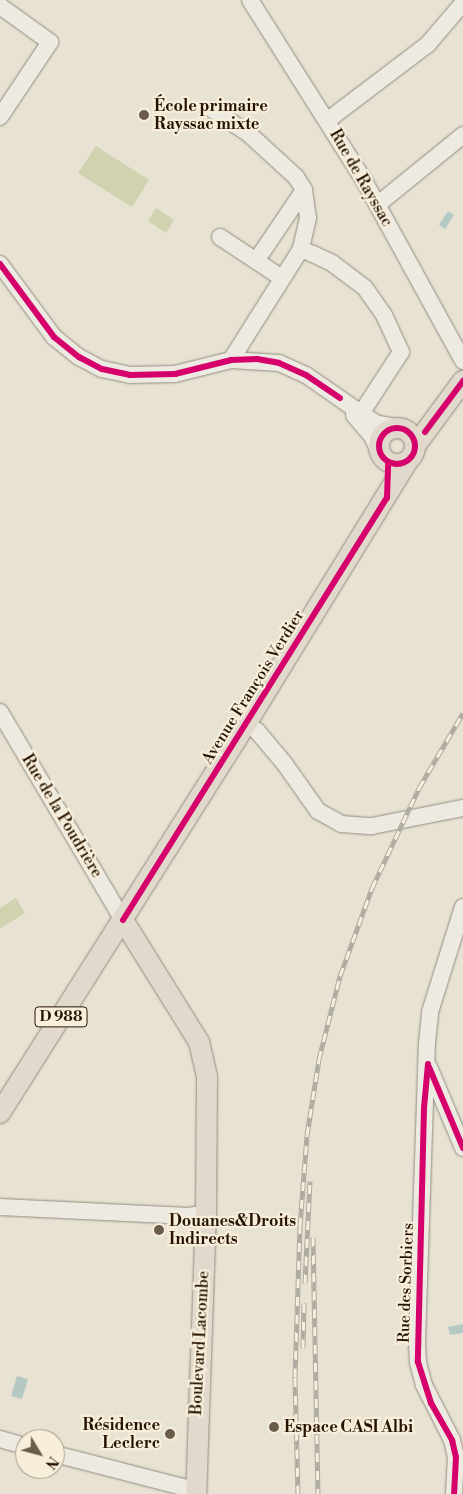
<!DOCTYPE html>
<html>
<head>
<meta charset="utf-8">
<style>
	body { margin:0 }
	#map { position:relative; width:463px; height:1494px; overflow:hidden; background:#e8e2d2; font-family:"Libre Bodoni",serif }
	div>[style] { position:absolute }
	.green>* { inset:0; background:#d0d2b0 }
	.water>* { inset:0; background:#b4c8c4 }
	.roads { filter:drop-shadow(0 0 1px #928c81) drop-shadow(0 0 1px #928c81) }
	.minor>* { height:16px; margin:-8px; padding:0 8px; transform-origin:8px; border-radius:8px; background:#edeae1 }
	.major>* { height:20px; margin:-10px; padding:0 10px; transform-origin:10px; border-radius:10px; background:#e0d9cc }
	.major>.ring { margin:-10px; padding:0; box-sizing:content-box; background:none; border:20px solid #e0d9cc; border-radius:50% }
	.rail>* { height:5px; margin-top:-2.5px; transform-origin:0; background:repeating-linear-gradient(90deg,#f7eedb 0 9px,#afaaa0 0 18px); box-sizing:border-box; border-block:1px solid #afaaa0 }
	.cycleway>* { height:6px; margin:-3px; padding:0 3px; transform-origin:3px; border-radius:3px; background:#d6006c }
	.cycleway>.ring { margin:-3px; padding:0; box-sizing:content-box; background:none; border:6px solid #d6006c; border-radius:50% }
	.dots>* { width:14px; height:14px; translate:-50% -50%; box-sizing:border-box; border:2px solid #f7eedb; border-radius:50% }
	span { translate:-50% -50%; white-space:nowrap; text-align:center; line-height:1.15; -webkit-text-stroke:4.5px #f7eedb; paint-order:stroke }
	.shield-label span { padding:1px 4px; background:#f7eedb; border:1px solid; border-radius:4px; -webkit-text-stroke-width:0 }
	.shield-label { font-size:15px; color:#261400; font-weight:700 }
	.poi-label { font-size:16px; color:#261400; font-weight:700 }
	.left { translate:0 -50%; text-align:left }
	.right { translate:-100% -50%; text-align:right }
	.street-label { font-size:16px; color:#261400 }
	.north { position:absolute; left:15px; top:1429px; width:50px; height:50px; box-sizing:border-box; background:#f7eedb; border:1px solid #a39783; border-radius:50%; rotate:127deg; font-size:14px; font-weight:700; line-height:20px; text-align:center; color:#261400 }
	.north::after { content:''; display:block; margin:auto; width:18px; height:22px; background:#6a5c4a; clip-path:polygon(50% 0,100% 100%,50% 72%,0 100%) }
</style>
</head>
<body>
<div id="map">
	<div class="green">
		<div style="clip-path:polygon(96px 146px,149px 180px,132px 207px,78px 173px)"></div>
		<div style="clip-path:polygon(156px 208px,174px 220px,166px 233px,148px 221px)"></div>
		<div style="clip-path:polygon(16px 898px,25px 913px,0 929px,0 908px)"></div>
	</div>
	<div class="water">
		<div style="clip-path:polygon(448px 211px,454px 215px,445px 229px,439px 225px)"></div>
		<div style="clip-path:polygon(463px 1324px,463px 1333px,450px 1335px,448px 1327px)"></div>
		<div style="clip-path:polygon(17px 1376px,28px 1379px,22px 1399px,11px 1396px)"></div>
	</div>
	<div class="roads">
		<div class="minor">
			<div style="left:250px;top:0;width:209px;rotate:57.7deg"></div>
			<div style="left:362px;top:177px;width:210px;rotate:61.2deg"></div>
			<div style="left:0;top:6px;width:62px;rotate:35.8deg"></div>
			<div style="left:50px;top:42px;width:90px;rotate:123.7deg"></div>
			<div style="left:213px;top:110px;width:43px;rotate:33.7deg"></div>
			<div style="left:249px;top:134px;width:64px;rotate:42.5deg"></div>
			<div style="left:296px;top:177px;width:15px;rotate:58deg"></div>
			<div style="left:304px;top:190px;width:28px;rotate:82deg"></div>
			<div style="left:308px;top:218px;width:32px;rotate:103deg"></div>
			<div style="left:328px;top:120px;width:126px;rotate:-37.2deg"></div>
			<div style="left:428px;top:44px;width:54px;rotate:-49.5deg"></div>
			<div style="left:377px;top:205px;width:111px;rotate:-39.1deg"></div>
			<div style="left:220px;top:237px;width:74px;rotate:33.5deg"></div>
			<div style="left:256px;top:261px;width:86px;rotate:-55.9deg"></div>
			<div style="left:0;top:264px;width:91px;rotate:53.5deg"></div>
			<div style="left:54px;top:337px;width:32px;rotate:39deg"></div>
			<div style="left:79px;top:357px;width:26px;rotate:28deg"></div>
			<div style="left:102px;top:369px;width:29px;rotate:12deg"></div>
			<div style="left:130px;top:375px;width:45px;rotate:-1.3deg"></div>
			<div style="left:175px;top:374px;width:58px;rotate:-14deg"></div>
			<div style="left:231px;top:360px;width:48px;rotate:3.6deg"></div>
			<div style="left:279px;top:363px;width:30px;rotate:24deg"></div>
			<div style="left:306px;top:375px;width:84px;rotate:34.8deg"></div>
			<div style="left:375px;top:423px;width:21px;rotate:11deg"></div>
			<div style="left:231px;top:360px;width:131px;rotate:-57.8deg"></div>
			<div style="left:301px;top:249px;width:13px;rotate:23deg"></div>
			<div style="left:313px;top:254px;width:21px;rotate:25deg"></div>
			<div style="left:332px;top:263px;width:41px;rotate:37.1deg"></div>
			<div style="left:365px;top:288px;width:33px;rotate:55deg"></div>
			<div style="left:384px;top:315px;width:41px;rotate:65.3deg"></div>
			<div style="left:401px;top:352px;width:72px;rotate:123deg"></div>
			<div style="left:354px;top:415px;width:30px;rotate:50deg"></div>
			<div style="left:373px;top:438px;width:13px;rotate:67deg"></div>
			<div style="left:0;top:712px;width:242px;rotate:59.4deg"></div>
			<div style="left:246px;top:724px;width:13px;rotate:32deg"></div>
			<div style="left:257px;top:731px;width:42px;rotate:49.8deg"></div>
			<div style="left:284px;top:763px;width:59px;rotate:54.7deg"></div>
			<div style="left:318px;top:811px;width:26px;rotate:29deg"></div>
			<div style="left:341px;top:824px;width:31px;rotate:4deg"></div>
			<div style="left:372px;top:826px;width:93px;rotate:-11.2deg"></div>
			<div style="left:429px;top:1067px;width:88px;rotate:67.2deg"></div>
			<div style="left:0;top:1207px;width:189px;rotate:2.7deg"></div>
			<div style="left:189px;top:1216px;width:17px;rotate:-10deg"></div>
			<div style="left:0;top:1439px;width:26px;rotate:16deg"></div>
			<div style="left:55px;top:1454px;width:144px;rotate:14.5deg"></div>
			<div style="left:454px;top:1494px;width:37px;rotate:-87deg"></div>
			<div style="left:456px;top:1457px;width:17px;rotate:-103deg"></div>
			<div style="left:452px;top:1440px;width:62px;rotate:-117deg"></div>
			<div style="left:424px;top:1385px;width:24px;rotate:-105deg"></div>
			<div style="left:418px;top:1362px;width:20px;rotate:-93deg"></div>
			<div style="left:417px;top:1342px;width:299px;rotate:-88.1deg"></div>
			<div style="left:427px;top:1043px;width:31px;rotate:-84deg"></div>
			<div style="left:430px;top:1012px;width:110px;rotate:-72.6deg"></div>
		</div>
		<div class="major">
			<div class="ring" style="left:379px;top:428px;width:16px;height:16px"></div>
			<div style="left:415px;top:446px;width:81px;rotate:-53.6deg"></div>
			<div style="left:123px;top:920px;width:144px;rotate:58.1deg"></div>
			<div style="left:199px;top:1042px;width:35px;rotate:77deg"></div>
			<div style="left:207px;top:1076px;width:137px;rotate:90.4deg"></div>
			<div style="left:206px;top:1213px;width:281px;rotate:92deg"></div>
			<div style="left:0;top:1113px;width:441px;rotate:-57.7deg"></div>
			<div style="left:236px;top:740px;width:326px;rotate:-58.4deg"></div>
		</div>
	</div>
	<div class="rail">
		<div style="left:313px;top:1237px;width:257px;rotate:88.9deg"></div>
		<div style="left:305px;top:1283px;width:102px;rotate:-87.2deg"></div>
		<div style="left:303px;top:1348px;width:45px;rotate:-88.7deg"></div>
		<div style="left:298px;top:1494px;width:117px;rotate:-91.5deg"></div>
		<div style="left:295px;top:1377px;width:151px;rotate:-88.1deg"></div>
		<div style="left:300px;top:1226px;width:91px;rotate:-85.6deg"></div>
		<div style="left:307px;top:1135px;width:77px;rotate:-81deg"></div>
		<div style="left:319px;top:1059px;width:86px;rotate:-75.8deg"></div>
		<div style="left:340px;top:976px;width:94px;rotate:-70deg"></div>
		<div style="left:372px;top:888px;width:110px;rotate:-64.8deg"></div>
		<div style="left:419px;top:788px;width:87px;rotate:-59.6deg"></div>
	</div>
	<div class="cycleway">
		<div style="left:0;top:264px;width:91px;rotate:53.5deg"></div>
		<div style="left:54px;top:337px;width:32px;rotate:39deg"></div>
		<div style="left:79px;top:357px;width:26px;rotate:28deg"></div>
		<div style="left:102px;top:369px;width:29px;rotate:12deg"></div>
		<div style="left:130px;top:375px;width:45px;rotate:-1.3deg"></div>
		<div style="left:175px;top:374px;width:58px;rotate:-14deg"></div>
		<div style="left:231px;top:360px;width:26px;rotate:-2deg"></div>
		<div style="left:257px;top:359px;width:22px;rotate:10deg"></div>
		<div style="left:279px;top:363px;width:30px;rotate:24deg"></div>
		<div style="left:306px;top:375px;width:41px;rotate:34.1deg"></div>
		<div class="ring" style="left:379px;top:428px;width:30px;height:30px"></div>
		<div style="left:425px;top:432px;width:64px;rotate:-53.3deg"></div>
		<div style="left:123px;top:920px;width:498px;rotate:-58deg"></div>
		<div style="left:387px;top:498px;width:35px;rotate:-88deg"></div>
		<div style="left:428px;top:1064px;width:44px;rotate:95.2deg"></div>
		<div style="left:424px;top:1108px;width:254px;rotate:91.4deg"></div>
		<div style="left:418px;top:1362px;width:43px;rotate:72.4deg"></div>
		<div style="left:431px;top:1403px;width:43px;rotate:60.4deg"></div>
		<div style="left:452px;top:1440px;width:17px;rotate:77deg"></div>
		<div style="left:456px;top:1457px;width:37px;rotate:93deg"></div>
		<div style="left:429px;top:1067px;width:88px;rotate:67.2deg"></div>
	</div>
	<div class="dots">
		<div style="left:144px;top:115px;background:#6a5c4a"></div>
		<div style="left:159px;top:1230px;background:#6a5c4a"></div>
		<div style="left:274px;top:1427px;background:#6a5c4a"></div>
		<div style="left:170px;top:1434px;background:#6a5c4a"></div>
	</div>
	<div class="shield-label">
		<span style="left:61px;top:1017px">D 988</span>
	</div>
	<div class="poi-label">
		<span class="left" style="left:154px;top:115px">École primaire<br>Rayssac mixte</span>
		<span class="left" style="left:169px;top:1230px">Douanes&amp;Droits<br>Indirects</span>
		<span class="right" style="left:160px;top:1434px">Résidence<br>Leclerc</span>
		<span class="left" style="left:284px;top:1427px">Espace CASI Albi</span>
	</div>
	<div class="street-label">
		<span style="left:361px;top:178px;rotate:60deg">Rue de Rayssac</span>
		<span style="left:253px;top:687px;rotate:-58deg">Avenue François Verdier</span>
		<span style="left:62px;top:816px;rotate:59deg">Rue de la Poudrière</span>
		<span style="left:406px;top:1283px;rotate:-88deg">Rue des Sorbiers</span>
		<span style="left:200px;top:1343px;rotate:-87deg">Boulevard Lacombe</span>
	</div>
	<div class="north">N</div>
</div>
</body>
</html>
